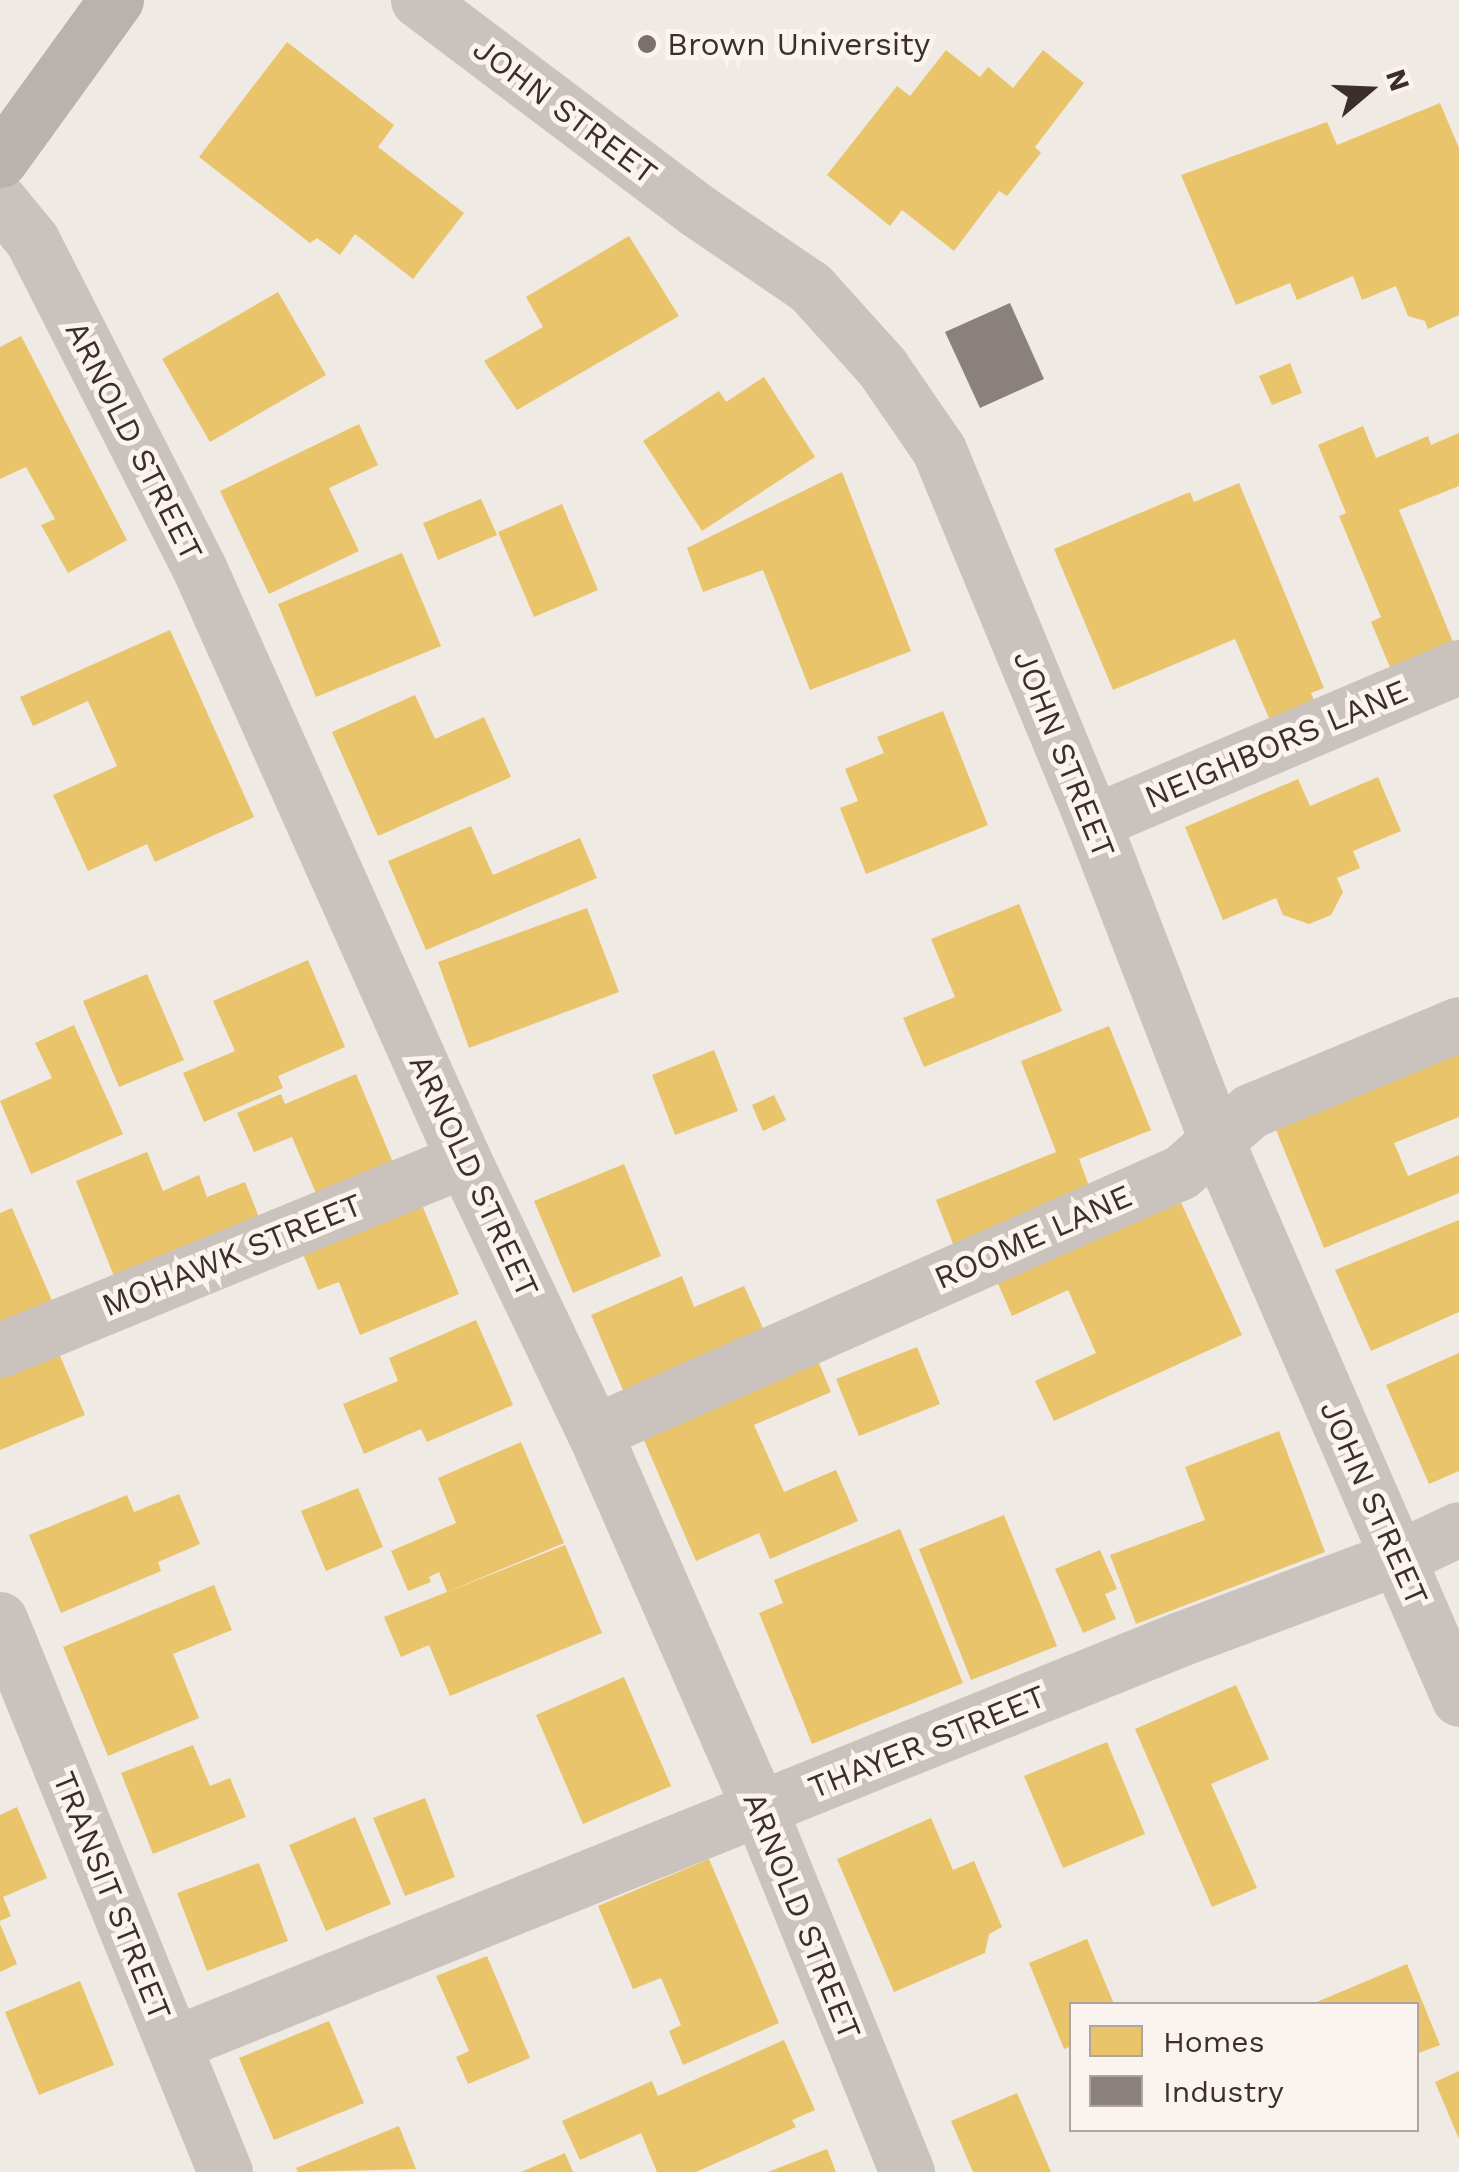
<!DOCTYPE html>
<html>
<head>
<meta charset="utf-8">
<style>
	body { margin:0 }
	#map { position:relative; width:1459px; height:2172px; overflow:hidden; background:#f0eae4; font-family:"Work Sans",sans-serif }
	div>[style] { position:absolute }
	.homes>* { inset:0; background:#e9c46a }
	.industry>* { inset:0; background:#8a817c }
	.street>* { height:55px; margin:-27.5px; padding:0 27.5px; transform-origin:27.5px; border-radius:27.5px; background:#cac2bd }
	.secondary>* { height:55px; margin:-27.5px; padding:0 27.5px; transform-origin:27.5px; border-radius:27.5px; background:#bab2ae }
	.dots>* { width:28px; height:28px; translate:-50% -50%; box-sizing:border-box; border:5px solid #fbf4ee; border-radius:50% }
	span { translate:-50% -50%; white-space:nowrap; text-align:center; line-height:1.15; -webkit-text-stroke:10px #fbf4ee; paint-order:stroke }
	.poi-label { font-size:32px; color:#3b2e2b }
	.left { translate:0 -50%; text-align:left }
	.street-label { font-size:32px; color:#3b2e2b }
	.legend { position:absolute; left:1069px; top:2002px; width:350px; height:130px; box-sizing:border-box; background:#fbf4ee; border:2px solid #aea5a0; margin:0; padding:12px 18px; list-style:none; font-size:30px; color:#3b2e2b }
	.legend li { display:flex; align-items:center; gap:20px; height:50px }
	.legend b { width:50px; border:2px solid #aea5a0 }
	.north { position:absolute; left:1319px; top:40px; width:100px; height:100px; -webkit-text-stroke:8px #fbf4ee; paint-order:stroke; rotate:71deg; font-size:28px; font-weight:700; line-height:40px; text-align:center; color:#3b2e2b }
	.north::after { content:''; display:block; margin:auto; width:35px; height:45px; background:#3b2e2b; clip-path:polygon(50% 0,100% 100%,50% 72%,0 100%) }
</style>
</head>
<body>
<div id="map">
	<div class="homes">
		<div style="clip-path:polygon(287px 42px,394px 125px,378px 147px,464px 213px,413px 279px,355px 234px,340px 255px,317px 238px,310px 243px,199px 157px)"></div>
		<div style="clip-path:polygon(946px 50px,980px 77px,988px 67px,1013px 88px,1043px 50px,1084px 83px,1035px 147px,1041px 153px,1007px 196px,999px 191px,954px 251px,902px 210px,890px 226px,827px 175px,897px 86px,910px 96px)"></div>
		<div style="clip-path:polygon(1440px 103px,1459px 148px,1459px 315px,1428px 329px,1425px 321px,1408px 316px,1396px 286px,1362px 300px,1353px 276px,1297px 300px,1290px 283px,1236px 305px,1181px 175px,1327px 122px,1337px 145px)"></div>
		<div style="clip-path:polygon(629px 236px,679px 316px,517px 410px,484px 361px,543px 327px,526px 297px)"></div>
		<div style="clip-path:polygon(278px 292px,326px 375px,210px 442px,162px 359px)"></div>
		<div style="clip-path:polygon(21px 336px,127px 540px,68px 573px,41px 525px,55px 519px,26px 467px,0 479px,0 347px)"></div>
		<div style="clip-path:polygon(1290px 363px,1302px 393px,1272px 405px,1259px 376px)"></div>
		<div style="clip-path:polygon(764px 377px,815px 457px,702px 531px,643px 441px,719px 391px,726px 402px)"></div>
		<div style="clip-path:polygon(359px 424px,378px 465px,329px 488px,359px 551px,269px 594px,220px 491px)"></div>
		<div style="clip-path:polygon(1363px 426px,1376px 458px,1428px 436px,1431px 445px,1459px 433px,1459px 486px,1399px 510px,1455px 647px,1392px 672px,1371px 622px,1381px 617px,1339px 516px,1346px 513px,1318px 445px)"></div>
		<div style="clip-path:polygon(842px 472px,911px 651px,810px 690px,763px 570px,703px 592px,687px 548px)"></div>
		<div style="clip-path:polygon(1239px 483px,1324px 688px,1311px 693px,1317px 707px,1272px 725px,1235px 639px,1113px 690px,1054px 549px,1190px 492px,1194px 502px)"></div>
		<div style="clip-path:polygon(481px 499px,497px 535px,438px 560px,423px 523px)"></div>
		<div style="clip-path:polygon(562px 504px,598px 590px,534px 617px,498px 532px)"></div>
		<div style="clip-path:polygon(402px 553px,441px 646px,316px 697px,278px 604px)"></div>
		<div style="clip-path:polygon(170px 630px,254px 817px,155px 862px,147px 844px,88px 871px,53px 795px,117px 766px,88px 701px,33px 726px,20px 697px)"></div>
		<div style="clip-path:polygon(415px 695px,435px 739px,484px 717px,511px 777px,378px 836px,332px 732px)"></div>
		<div style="clip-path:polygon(943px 711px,988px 825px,866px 874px,840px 808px,858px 801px,845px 769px,884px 753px,877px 737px)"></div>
		<div style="clip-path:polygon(1378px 777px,1401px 831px,1353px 851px,1360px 868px,1337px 878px,1343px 892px,1331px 915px,1309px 924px,1283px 915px,1276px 898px,1223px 920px,1185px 827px,1298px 779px,1310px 806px)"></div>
		<div style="clip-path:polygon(471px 826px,493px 875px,580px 838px,597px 878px,426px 950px,388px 861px)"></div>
		<div style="clip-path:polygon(1019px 904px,1062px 1011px,924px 1067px,903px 1018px,955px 997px,931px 939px)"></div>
		<div style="clip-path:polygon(587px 908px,619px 992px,469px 1048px,438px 962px)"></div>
		<div style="clip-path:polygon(308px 960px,345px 1047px,278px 1076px,283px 1088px,204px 1122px,183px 1073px,235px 1051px,213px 1001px)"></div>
		<div style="clip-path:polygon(147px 974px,184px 1060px,119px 1087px,83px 1001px)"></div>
		<div style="clip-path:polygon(74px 1025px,123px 1134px,31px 1174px,0 1101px,52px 1078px,35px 1043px)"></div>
		<div style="clip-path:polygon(1109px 1026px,1151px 1130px,1079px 1159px,1092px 1194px,955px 1249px,936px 1200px,1056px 1152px,1021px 1061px)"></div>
		<div style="clip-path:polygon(1459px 1049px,1459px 1117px,1394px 1143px,1408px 1176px,1459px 1155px,1459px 1193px,1324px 1248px,1274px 1125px)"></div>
		<div style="clip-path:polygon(714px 1050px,738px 1111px,675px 1135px,652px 1075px)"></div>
		<div style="clip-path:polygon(356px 1074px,394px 1165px,318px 1198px,292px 1137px,254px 1152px,237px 1113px,281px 1094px,285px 1104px)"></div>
		<div style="clip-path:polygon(774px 1095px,786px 1120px,763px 1131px,752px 1105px)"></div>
		<div style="clip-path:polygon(147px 1152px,163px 1191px,199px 1175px,207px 1197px,245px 1182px,263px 1227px,117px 1284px,76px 1181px)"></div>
		<div style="clip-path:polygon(624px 1164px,661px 1256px,573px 1293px,534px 1201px)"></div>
		<div style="clip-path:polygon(417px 1193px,459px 1294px,360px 1335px,339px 1282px,318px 1290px,298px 1242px)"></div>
		<div style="clip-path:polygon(1178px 1196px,1242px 1335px,1054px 1421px,1035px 1381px,1096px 1353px,1068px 1290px,1012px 1316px,996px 1279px)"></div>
		<div style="clip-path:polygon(12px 1208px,56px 1310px,0 1334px,0 1213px)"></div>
		<div style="clip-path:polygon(1459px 1220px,1459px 1312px,1371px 1351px,1335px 1270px)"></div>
		<div style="clip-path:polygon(682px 1276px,694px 1307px,744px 1286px,766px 1335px,625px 1395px,591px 1315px)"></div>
		<div style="clip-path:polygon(476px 1320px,513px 1405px,427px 1442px,421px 1429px,364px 1454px,343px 1404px,398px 1381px,389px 1358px)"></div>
		<div style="clip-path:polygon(55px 1344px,85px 1415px,0 1450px,0 1367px)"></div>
		<div style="clip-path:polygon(917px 1347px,940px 1404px,859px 1436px,836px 1379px)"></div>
		<div style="clip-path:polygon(1459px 1353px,1459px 1471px,1429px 1484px,1386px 1385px)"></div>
		<div style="clip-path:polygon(816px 1356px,831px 1392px,754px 1425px,784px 1492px,836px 1470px,858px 1521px,770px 1559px,759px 1533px,696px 1561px,643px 1438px)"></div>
		<div style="clip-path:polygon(1279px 1431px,1325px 1552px,1136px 1624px,1110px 1555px,1205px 1520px,1185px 1467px)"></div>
		<div style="clip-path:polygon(521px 1442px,564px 1543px,447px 1592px,439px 1572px,429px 1577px,431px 1582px,408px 1591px,391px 1551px,456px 1523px,438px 1478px)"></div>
		<div style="clip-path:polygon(358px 1488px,383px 1547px,326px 1571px,301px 1511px)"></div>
		<div style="clip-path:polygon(179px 1494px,200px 1544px,158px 1562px,161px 1571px,61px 1613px,29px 1535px,127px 1495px,134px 1512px)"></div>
		<div style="clip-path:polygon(1004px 1515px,1057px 1646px,971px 1680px,919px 1549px)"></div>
		<div style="clip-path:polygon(900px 1529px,963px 1683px,812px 1744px,759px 1613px,783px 1603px,774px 1580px)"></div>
		<div style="clip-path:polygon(565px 1545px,602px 1633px,450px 1696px,429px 1645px,401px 1657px,384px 1617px)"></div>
		<div style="clip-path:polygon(1100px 1550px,1117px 1589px,1105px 1594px,1116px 1619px,1083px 1633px,1055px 1569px)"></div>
		<div style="clip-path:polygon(214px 1585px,232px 1630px,173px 1654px,199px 1718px,108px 1756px,63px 1647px)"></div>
		<div style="clip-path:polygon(624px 1677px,671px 1786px,583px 1824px,536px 1715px)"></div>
		<div style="clip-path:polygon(1236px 1685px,1269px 1759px,1211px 1784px,1257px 1888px,1212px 1907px,1135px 1729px)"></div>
		<div style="clip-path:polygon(1107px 1742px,1145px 1834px,1063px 1868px,1024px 1776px)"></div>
		<div style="clip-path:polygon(193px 1745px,210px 1786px,230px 1778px,246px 1817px,153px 1854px,121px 1773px)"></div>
		<div style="clip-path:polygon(425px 1798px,455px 1877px,405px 1896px,373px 1818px)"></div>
		<div style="clip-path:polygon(17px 1807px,47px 1878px,3px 1897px,11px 1916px,0 1921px,0 1815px)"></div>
		<div style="clip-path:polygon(355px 1817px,391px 1904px,326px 1931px,289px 1845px)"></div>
		<div style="clip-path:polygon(931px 1818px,953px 1870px,974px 1861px,1002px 1927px,989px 1934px,985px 1953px,894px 1992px,837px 1859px)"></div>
		<div style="clip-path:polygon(709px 1859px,779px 2023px,683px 2065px,669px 2031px,681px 2025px,661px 1978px,633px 1989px,598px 1906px)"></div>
		<div style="clip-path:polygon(259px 1863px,288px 1941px,207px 1971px,177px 1893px)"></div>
		<div style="clip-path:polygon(0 1924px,17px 1964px,0 1972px)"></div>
		<div style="clip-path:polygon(1087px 1939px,1114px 2004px,1072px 2004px,1072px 2046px,1064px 2049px,1029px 1963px)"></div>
		<div style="clip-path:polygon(487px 1956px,530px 2058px,468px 2084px,456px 2057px,469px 2051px,436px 1976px)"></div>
		<div style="clip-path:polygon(1407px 1964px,1440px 2045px,1416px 2054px,1416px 2004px,1312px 2004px)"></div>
		<div style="clip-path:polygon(80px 1981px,114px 2065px,39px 2095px,5px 2012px)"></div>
		<div style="clip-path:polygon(329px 2021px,364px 2103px,274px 2140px,239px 2058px)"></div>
		<div style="clip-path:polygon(784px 2040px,815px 2110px,792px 2120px,796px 2127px,696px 2172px,657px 2172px,641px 2133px,580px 2160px,562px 2121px,652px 2081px,658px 2096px)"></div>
		<div style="clip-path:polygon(1459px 2071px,1459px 2139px,1435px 2082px)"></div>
		<div style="clip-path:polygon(1017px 2093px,1051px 2172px,973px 2172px,951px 2121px)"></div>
		<div style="clip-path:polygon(399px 2126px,416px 2169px,298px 2172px,296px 2168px)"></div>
		<div style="clip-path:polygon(827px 2149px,836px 2172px,768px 2172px)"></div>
		<div style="clip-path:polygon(565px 2153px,573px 2172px,521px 2172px)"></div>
	</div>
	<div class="industry">
		<div style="clip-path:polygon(1010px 303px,1044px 379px,980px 408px,945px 332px)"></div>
	</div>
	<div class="street">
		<div style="left:418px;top:0;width:351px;rotate:37deg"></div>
		<div style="left:698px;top:211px;width:135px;rotate:34.2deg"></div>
		<div style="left:810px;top:287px;width:108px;rotate:48deg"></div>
		<div style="left:882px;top:367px;width:101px;rotate:55.5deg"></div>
		<div style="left:939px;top:450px;width:403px;rotate:67.5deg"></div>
		<div style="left:1093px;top:822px;width:343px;rotate:68.8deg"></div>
		<div style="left:1217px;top:1142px;width:607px;rotate:66.52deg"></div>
		<div style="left:0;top:201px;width:50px;rotate:50.6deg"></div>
		<div style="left:32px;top:240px;width:370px;rotate:63deg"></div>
		<div style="left:200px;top:570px;width:646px;rotate:65.89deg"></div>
		<div style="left:464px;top:1160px;width:301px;rotate:64.5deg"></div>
		<div style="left:594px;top:1432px;width:413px;rotate:66.3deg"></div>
		<div style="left:760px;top:1810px;width:391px;rotate:67.9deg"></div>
		<div style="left:1093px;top:822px;width:397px;rotate:-23deg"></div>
		<div style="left:0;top:1350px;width:501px;rotate:-22.27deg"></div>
		<div style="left:594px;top:1432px;width:642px;rotate:-23.89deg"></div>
		<div style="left:1181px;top:1172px;width:92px;rotate:-41.5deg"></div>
		<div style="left:1250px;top:1111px;width:226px;rotate:-22.6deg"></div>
		<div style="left:0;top:1619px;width:597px;rotate:67.86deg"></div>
		<div style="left:173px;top:2044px;width:1085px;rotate:-21.91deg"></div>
		<div style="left:1180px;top:1639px;width:232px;rotate:-20.5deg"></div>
		<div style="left:1397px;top:1558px;width:68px;rotate:-25.1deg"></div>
	</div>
	<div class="secondary">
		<div style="left:0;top:160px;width:198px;rotate:-54.1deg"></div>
	</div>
	<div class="dots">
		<div style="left:647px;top:44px;background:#7a706c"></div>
	</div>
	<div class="poi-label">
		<span class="left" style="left:667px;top:44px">Brown University</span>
	</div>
	<div class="street-label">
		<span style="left:565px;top:111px;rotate:37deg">JOHN STREET</span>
		<span style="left:134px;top:441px;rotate:63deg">ARNOLD STREET</span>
		<span style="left:1276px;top:744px;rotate:-23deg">NEIGHBORS LANE</span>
		<span style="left:1064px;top:754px;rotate:68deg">JOHN STREET</span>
		<span style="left:474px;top:1176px;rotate:65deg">ARNOLD STREET</span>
		<span style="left:1033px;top:1237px;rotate:-24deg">ROOME LANE</span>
		<span style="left:232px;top:1255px;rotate:-22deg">MOHAWK STREET</span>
		<span style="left:1374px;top:1503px;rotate:66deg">JOHN STREET</span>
		<span style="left:927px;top:1742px;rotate:-22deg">THAYER STREET</span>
		<span style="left:112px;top:1896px;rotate:68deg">TRANSIT STREET</span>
		<span style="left:802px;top:1916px;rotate:68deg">ARNOLD STREET</span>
	</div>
	<ul class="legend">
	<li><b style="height:28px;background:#e9c46a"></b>Homes</li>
	<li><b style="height:28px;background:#8a817c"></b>Industry</li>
	</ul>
	<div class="north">N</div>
</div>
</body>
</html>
